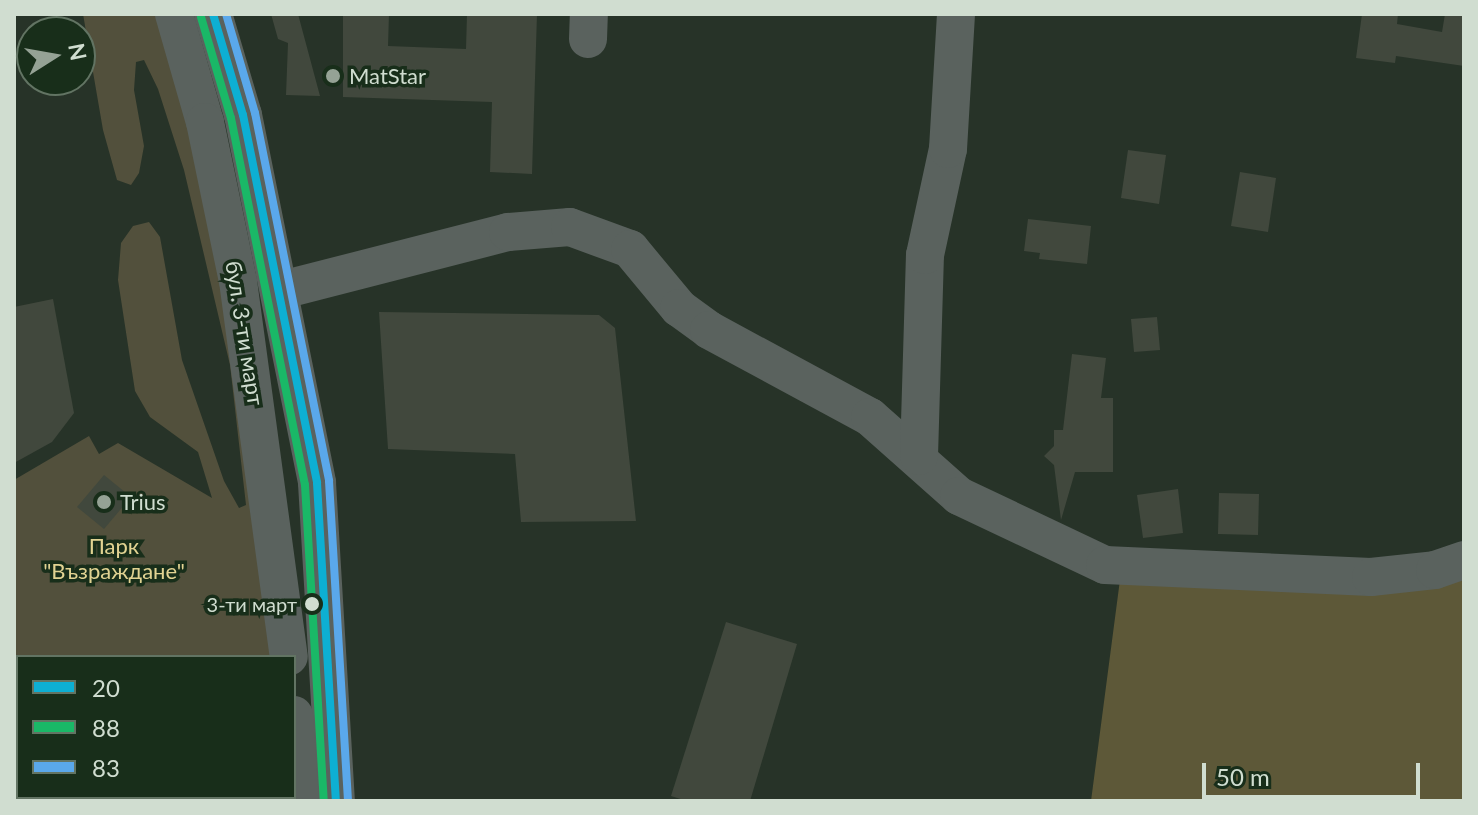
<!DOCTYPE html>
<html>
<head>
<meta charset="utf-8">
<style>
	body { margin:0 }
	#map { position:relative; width:1478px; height:815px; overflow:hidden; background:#273328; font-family:Lato,sans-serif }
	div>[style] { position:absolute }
	.green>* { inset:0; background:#52503c }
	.forest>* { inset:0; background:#5d5838 }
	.building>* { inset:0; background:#41483d }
	.minor>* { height:38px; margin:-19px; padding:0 19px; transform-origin:19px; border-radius:19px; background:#5a625e }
	.bus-1>* { height:8px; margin:-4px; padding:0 4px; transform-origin:4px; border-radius:4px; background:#0dafd3 }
	.bus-2>* { height:8px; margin:-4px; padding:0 4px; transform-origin:4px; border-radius:4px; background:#1ab867 }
	.bus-3>* { height:8px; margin:-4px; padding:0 4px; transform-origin:4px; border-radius:4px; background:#5aa8eb }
	.dots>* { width:22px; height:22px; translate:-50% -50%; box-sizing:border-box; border:4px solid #182e1a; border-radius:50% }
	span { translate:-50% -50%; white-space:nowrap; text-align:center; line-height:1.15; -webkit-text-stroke:7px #182e1a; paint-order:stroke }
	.bus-label { font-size:20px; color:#d0ddd0 }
	.right { translate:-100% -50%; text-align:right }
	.poi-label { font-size:22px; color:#d0ddd0 }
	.left { translate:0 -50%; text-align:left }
	.street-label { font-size:22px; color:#d0ddd0 }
	.park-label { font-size:22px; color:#e1d392 }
	.frame { position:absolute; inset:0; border:16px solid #d0ddd0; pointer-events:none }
	.legend { position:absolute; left:16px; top:655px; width:280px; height:144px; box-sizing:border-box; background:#182e1a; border:2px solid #627463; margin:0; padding:10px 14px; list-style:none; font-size:24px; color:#d0ddd0 }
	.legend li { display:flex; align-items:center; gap:16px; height:40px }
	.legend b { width:40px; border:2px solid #627463 }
	.north { position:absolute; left:16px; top:16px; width:80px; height:80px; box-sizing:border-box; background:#182e1a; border:2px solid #627463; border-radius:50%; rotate:79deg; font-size:22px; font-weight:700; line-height:32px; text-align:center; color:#d0ddd0 }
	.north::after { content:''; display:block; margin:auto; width:28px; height:36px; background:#95a295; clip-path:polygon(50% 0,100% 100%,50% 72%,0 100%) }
	.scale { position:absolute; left:1202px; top:763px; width:218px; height:36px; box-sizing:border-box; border:4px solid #d0ddd0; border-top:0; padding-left:10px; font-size:24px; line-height:28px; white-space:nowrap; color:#d0ddd0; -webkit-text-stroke:6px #182e1a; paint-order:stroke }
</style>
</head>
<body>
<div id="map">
	<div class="green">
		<div style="clip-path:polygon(83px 14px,162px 14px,225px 256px,272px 657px,18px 657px,18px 797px,293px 801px,14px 801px,14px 480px,89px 436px,99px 454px,118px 443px,212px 498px,198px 452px,150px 417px,135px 391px,118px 280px,121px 243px,133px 226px,149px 222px,160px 237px,182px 360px,224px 481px,239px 508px,246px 505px,230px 365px,184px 170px,158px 89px,144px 60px,136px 62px,134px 90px,144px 146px,139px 173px,131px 185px,117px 180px,103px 130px)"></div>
	</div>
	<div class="forest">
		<div style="clip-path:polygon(1464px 551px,1464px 801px,1091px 801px,1121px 572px,1344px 570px)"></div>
	</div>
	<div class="building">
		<div style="clip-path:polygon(271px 14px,298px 14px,320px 96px,286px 95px,288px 43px,278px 39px)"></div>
		<div style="clip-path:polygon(343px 14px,389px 14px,388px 46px,466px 49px,467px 14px,537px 14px,532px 174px,490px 172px,492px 102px,343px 97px)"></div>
		<div style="clip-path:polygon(1362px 14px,1398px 14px,1397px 24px,1442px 32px,1445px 14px,1464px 14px,1464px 66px,1396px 56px,1395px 63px,1356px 58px)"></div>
		<div style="clip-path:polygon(1128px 150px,1166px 155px,1159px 204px,1121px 198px)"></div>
		<div style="clip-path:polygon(1240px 172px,1276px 178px,1268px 232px,1231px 226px)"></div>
		<div style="clip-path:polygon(1028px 219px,1091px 226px,1087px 264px,1039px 259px,1040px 253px,1024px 251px)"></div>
		<div style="clip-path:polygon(53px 299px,74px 413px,52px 442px,14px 463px,14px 307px)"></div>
		<div style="clip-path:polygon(379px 312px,599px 315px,615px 328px,636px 521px,521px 522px,515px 454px,388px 449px)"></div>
		<div style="clip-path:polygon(1157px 317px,1160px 350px,1134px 352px,1131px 319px)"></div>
		<div style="clip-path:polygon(1072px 354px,1106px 358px,1101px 398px,1113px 398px,1113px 472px,1075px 472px,1061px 520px,1054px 465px,1044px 456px,1054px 446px,1054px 430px,1063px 430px)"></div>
		<div style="clip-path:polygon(104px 475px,131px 497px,104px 529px,77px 507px)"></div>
		<div style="clip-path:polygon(1178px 489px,1183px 533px,1143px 538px,1137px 495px)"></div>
		<div style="clip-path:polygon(1219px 493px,1259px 494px,1258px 535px,1218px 534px)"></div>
		<div style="clip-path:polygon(726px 622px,797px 644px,750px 801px,687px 801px,671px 796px)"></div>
	</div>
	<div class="minor">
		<div style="left:174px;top:14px;width:112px;rotate:74deg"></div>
		<div style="left:205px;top:122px;width:162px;rotate:78.3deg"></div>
		<div style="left:238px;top:281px;width:379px;rotate:82.3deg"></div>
		<div style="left:213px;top:14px;width:105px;rotate:73.5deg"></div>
		<div style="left:243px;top:115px;width:375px;rotate:78.6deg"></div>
		<div style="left:317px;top:483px;width:319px;rotate:86.6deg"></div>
		<div style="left:588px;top:39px;width:25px;rotate:-88deg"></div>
		<div style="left:282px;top:290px;width:233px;rotate:-14.4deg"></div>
		<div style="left:508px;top:232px;width:62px;rotate:-4.6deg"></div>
		<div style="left:570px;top:227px;width:64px;rotate:20.1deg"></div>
		<div style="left:630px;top:249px;width:77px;rotate:50.3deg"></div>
		<div style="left:679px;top:308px;width:37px;rotate:36deg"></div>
		<div style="left:709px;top:330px;width:183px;rotate:28.4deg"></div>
		<div style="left:870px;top:417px;width:119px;rotate:41.6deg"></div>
		<div style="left:959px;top:496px;width:161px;rotate:25.3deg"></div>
		<div style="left:1105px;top:565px;width:266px;rotate:2.6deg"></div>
		<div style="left:1371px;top:577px;width:64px;rotate:-6.2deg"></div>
		<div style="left:1435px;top:570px;width:31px;rotate:-19deg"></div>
		<div style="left:919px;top:456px;width:201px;rotate:-88.3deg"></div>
		<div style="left:925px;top:255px;width:108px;rotate:-77.8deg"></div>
		<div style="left:948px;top:149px;width:135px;rotate:-86.6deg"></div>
		<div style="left:294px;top:715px;width:86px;rotate:86deg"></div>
	</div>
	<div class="bus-1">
		<div style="left:213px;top:14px;width:105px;rotate:73.5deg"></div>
		<div style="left:243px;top:115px;width:375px;rotate:78.6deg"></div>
		<div style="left:317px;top:483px;width:319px;rotate:86.6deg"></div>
	</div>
	<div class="bus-2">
		<div style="left:201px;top:17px;width:105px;rotate:73.5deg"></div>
		<div style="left:231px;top:118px;width:374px;rotate:78.6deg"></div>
		<div style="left:305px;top:485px;width:317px;rotate:86.6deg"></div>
	</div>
	<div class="bus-3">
		<div style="left:226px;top:14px;width:103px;rotate:73.7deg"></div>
		<div style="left:255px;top:113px;width:375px;rotate:78.6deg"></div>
		<div style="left:329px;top:481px;width:320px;rotate:86.6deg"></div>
	</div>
	<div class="dots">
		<div style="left:333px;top:76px;background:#95a295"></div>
		<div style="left:104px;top:502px;background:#95a295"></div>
		<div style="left:312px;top:604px;background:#d0ddd0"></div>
	</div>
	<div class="bus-label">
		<span class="right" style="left:297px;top:604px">3-ти март</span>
	</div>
	<div class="poi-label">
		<span class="left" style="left:349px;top:76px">MatStar</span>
		<span class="left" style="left:120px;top:502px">Trius</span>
	</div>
	<div class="street-label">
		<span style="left:245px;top:333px;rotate:81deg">бул. 3-ти март</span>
	</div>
	<div class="park-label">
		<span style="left:114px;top:558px">Парк<br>"Възраждане"</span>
	</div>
	<div class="frame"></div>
	<ul class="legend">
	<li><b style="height:10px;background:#0dafd3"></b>20</li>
	<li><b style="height:10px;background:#1ab867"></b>88</li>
	<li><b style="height:10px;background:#5aa8eb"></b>83</li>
	</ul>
	<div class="north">N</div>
	<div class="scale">50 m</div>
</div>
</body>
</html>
